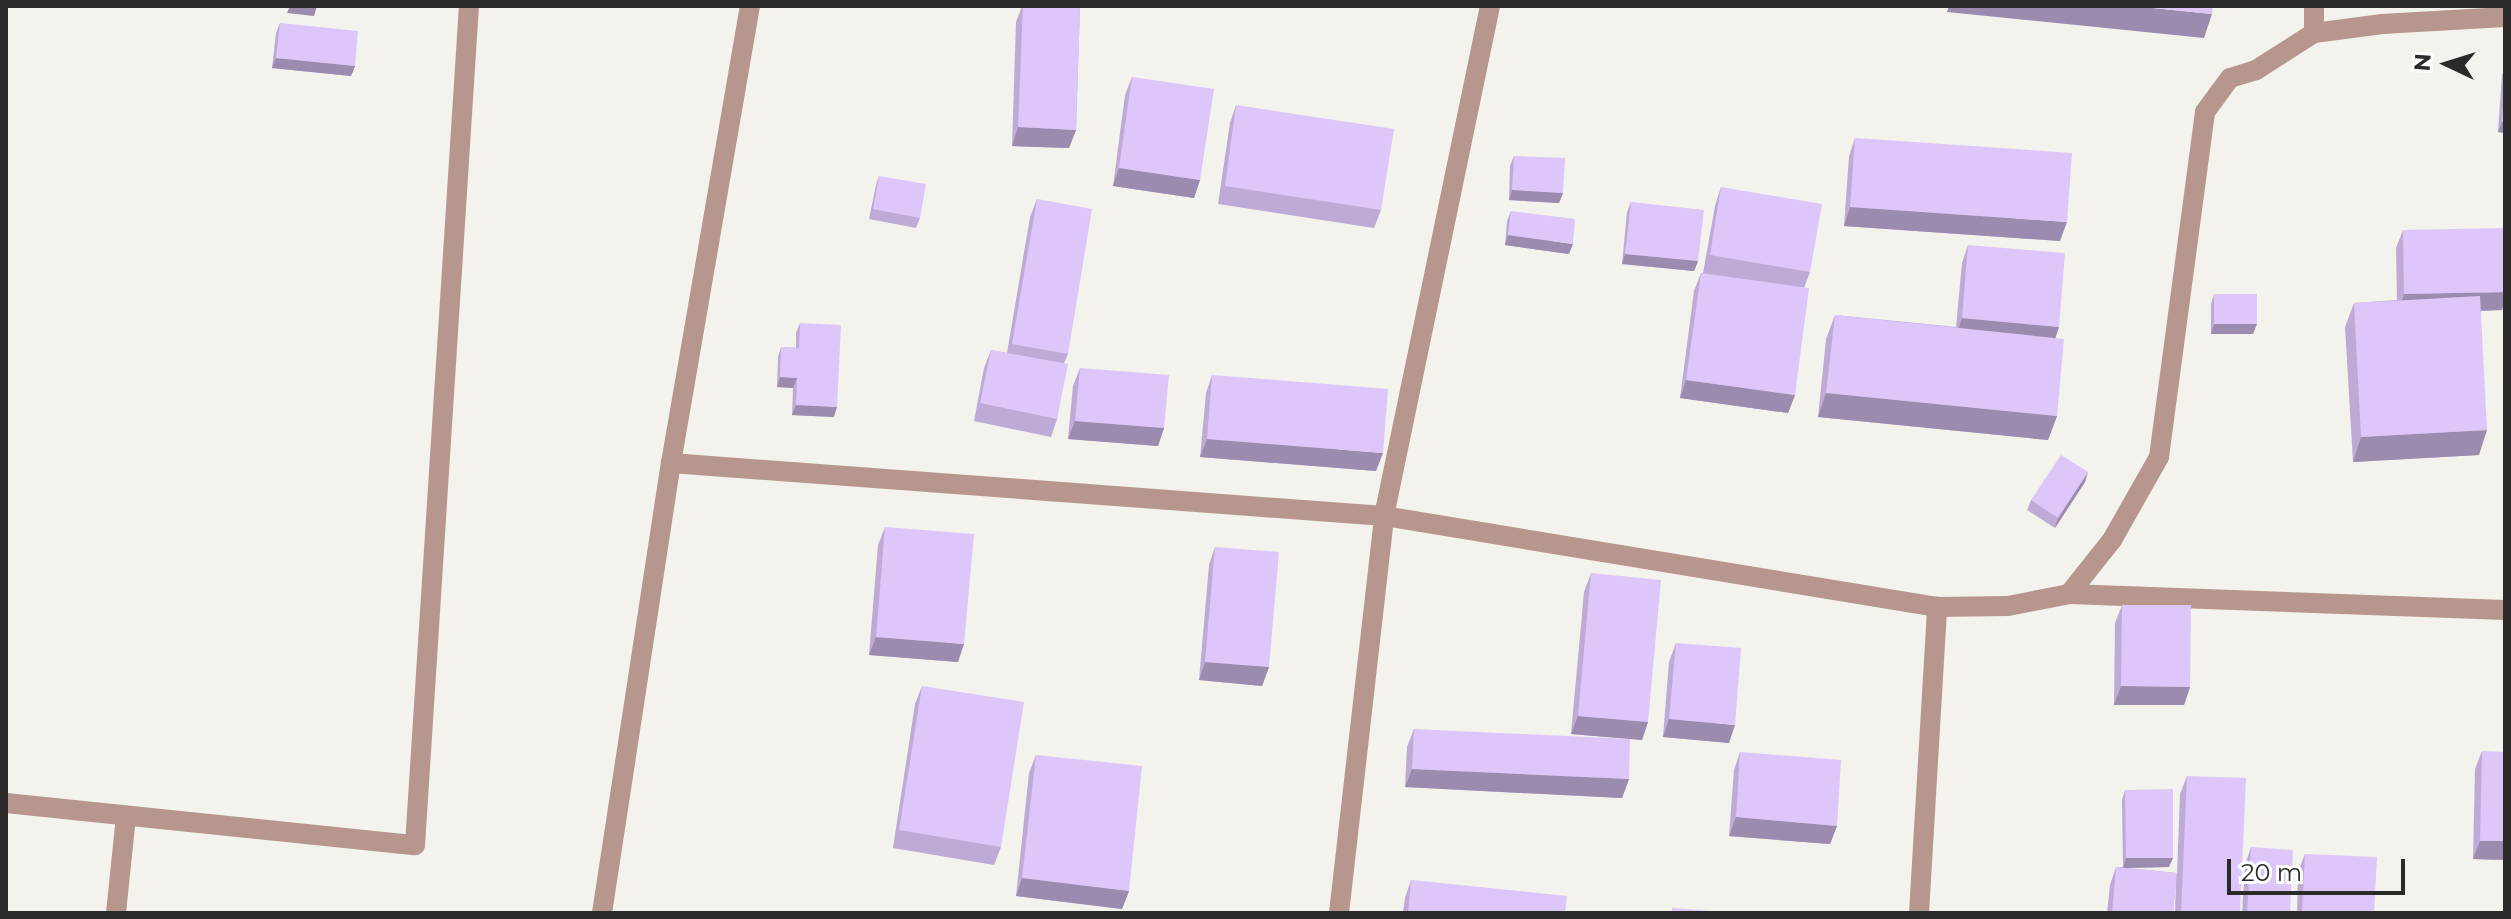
<!DOCTYPE html>
<html>
<head>
<meta charset="utf-8">
<style>
	body { margin:0 }
	#map { position:relative; width:2511px; height:919px; overflow:hidden; background:#f3f2ec; font-family:Montserrat,sans-serif }
	div>[style] { position:absolute }
	.minor>* { height:20px; margin:-10px; padding:0 10px; transform-origin:10px; border-radius:10px; background:#b7968d }
	.wall>* { inset:0; background:#beaad6 }
	.shaded-wall>* { inset:0; background:#9b8bae }
	.building>* { inset:0; background:#ddc6f9 }
	span { translate:-50% -50%; white-space:nowrap; text-align:center; line-height:1.15; -webkit-text-stroke:7px #fff; paint-order:stroke }
	.frame { position:absolute; inset:0; border:8px solid #2b2a28; pointer-events:none }
	.north { position:absolute; left:2407px; top:24px; width:80px; height:80px; -webkit-text-stroke:6px #fff; paint-order:stroke; rotate:274deg; font-size:22px; font-weight:700; line-height:32px; text-align:center; color:#2b2a28 }
	.north::after { content:''; display:block; margin:auto; width:28px; height:36px; background:#2b2a28; clip-path:polygon(50% 0,100% 100%,50% 72%,0 100%) }
	.scale { position:absolute; left:2227px; top:859px; width:178px; height:36px; box-sizing:border-box; border:4px solid #2b2a28; border-top:0; padding-left:10px; font-size:24px; line-height:28px; white-space:nowrap; color:#2b2a28; -webkit-text-stroke:6px #fff; paint-order:stroke }
</style>
</head>
<body>
<div id="map">
	<div class="minor">
		<div style="left:2314px;top:6px;width:27px;rotate:90deg"></div>
		<div style="left:2314px;top:33px;width:69px;rotate:-7.5deg"></div>
		<div style="left:2382px;top:24px;width:123px;rotate:-3.3deg"></div>
		<div style="left:671px;top:463px;width:715px;rotate:4.25deg"></div>
		<div style="left:1384px;top:516px;width:560px;rotate:9.34deg"></div>
		<div style="left:1937px;top:607px;width:71px;rotate:-0.8deg"></div>
		<div style="left:2008px;top:606px;width:62px;rotate:-11.1deg"></div>
		<div style="left:2069px;top:594px;width:69px;rotate:-51.5deg"></div>
		<div style="left:2112px;top:540px;width:95px;rotate:-60.5deg"></div>
		<div style="left:2159px;top:457px;width:348px;rotate:-82.4deg"></div>
		<div style="left:2205px;top:112px;width:42px;rotate:-53.7deg"></div>
		<div style="left:2230px;top:78px;width:27px;rotate:-17deg"></div>
		<div style="left:2256px;top:70px;width:69px;rotate:-32.5deg"></div>
		<div style="left:2069px;top:594px;width:436px;rotate:2.1deg"></div>
		<div style="left:6px;top:803px;width:411px;rotate:5.9deg"></div>
		<div style="left:415px;top:845px;width:841px;rotate:-86.32deg"></div>
		<div style="left:116px;top:913px;width:97px;rotate:-84.1deg"></div>
		<div style="left:602px;top:913px;width:455px;rotate:-81.3deg"></div>
		<div style="left:671px;top:463px;width:464px;rotate:-80.2deg"></div>
		<div style="left:1339px;top:913px;width:400px;rotate:-83.5deg"></div>
		<div style="left:1384px;top:516px;width:521px;rotate:-78.26deg"></div>
		<div style="left:1919px;top:913px;width:307px;rotate:-86.6deg"></div>
	</div>
	<div class="wall">
		<div style="clip-path:polygon(1022px 6px,1080px 6px,1076px 130px,1069px 148px,1012px 146px,1016px 22px)"></div>
		<div style="clip-path:polygon(280px 23px,355px 66px,351px 76px,272px 68px,276px 33px)"></div>
		<div style="clip-path:polygon(2505px 67px,2505px 133px,2498px 132px,2502px 75px)"></div>
		<div style="clip-path:polygon(1132px 77px,1200px 180px,1194px 198px,1113px 186px,1125px 95px)"></div>
		<div style="clip-path:polygon(1236px 105px,1381px 210px,1374px 228px,1218px 204px,1230px 123px)"></div>
		<div style="clip-path:polygon(1855px 138px,2060px 241px,1844px 226px,1849px 156px)"></div>
		<div style="clip-path:polygon(1514px 156px,1563px 193px,1559px 203px,1509px 200px,1510px 166px)"></div>
		<div style="clip-path:polygon(879px 176px,920px 218px,916px 228px,869px 219px,876px 185px)"></div>
		<div style="clip-path:polygon(1721px 187px,1810px 272px,1804px 288px,1795px 395px,1788px 413px,1680px 398px,1694px 291px,1701px 273px,1703px 273px,1715px 206px)"></div>
		<div style="clip-path:polygon(1037px 199px,1068px 354px,1064px 363px,1057px 419px,1051px 437px,974px 421px,984px 368px,991px 350px,1007px 353px,1030px 217px)"></div>
		<div style="clip-path:polygon(1631px 202px,1698px 261px,1694px 271px,1622px 264px,1627px 212px)"></div>
		<div style="clip-path:polygon(1511px 211px,1569px 254px,1505px 245px,1507px 221px)"></div>
		<div style="clip-path:polygon(2403px 230px,2502px 310px,2481px 311px,2479px 455px,2353px 462px,2345px 327px,2354px 303px,2397px 300px,2396px 248px)"></div>
		<div style="clip-path:polygon(1968px 245px,2059px 327px,2055px 338px,2057px 416px,2048px 440px,1818px 417px,1826px 339px,1835px 315px,1956px 327px,1962px 263px)"></div>
		<div style="clip-path:polygon(2214px 294px,2253px 334px,2211px 334px,2211px 304px)"></div>
		<div style="clip-path:polygon(800px 323px,834px 417px,792px 415px,793px 388px,777px 387px,778px 357px,781px 347px,796px 348px,796px 333px)"></div>
		<div style="clip-path:polygon(1080px 368px,1164px 428px,1158px 446px,1068px 439px,1073px 386px)"></div>
		<div style="clip-path:polygon(1212px 375px,1376px 471px,1200px 457px,1206px 393px)"></div>
		<div style="clip-path:polygon(2085px 482px,2055px 528px,2027px 510px,2031px 500px)"></div>
		<div style="clip-path:polygon(885px 527px,958px 662px,869px 655px,878px 545px)"></div>
		<div style="clip-path:polygon(1215px 547px,1269px 667px,1262px 686px,1199px 680px,1209px 565px)"></div>
		<div style="clip-path:polygon(1591px 573px,1648px 722px,1642px 740px,1571px 734px,1584px 592px)"></div>
		<div style="clip-path:polygon(2122px 605px,2190px 687px,2184px 705px,2114px 705px,2115px 623px)"></div>
		<div style="clip-path:polygon(1676px 643px,1729px 743px,1663px 737px,1669px 662px)"></div>
		<div style="clip-path:polygon(922px 686px,1001px 847px,994px 865px,893px 848px,915px 704px)"></div>
		<div style="clip-path:polygon(1414px 729px,1629px 779px,1622px 798px,1405px 787px,1407px 747px)"></div>
		<div style="clip-path:polygon(2482px 751px,2505px 860px,2473px 859px,2475px 769px)"></div>
		<div style="clip-path:polygon(1740px 752px,1837px 826px,1830px 844px,1729px 836px,1734px 770px)"></div>
		<div style="clip-path:polygon(1036px 755px,1129px 891px,1122px 909px,1016px 896px,1029px 773px)"></div>
		<div style="clip-path:polygon(2187px 776px,2240px 913px,2175px 913px,2176px 882px,2173px 913px,2107px 913px,2110px 885px,2116px 867px,2123px 867px,2122px 800px,2125px 790px,2169px 867px,2128px 868px,2177px 873px,2180px 794px)"></div>
		<div style="clip-path:polygon(2251px 847px,2290px 913px,2242px 913px,2245px 865px)"></div>
		<div style="clip-path:polygon(2305px 854px,2374px 913px,2297px 913px,2298px 872px)"></div>
		<div style="clip-path:polygon(1411px 880px,1565px 913px,1403px 913px,1405px 898px)"></div>
	</div>
	<div class="shaded-wall">
		<div style="clip-path:polygon(290px 6px,317px 6px,314px 16px,287px 13px)"></div>
		<div style="clip-path:polygon(1949px 6px,2133px 6px,2212px 14px,2204px 38px,1947px 12px)"></div>
		<div style="clip-path:polygon(276px 58px,355px 66px,351px 76px,272px 68px)"></div>
		<div style="clip-path:polygon(2502px 122px,2505px 122px,2505px 133px,2498px 132px)"></div>
		<div style="clip-path:polygon(1018px 127px,1076px 130px,1069px 148px,1012px 146px)"></div>
		<div style="clip-path:polygon(1119px 168px,1200px 180px,1194px 198px,1113px 186px)"></div>
		<div style="clip-path:polygon(1512px 190px,1563px 193px,1559px 203px,1509px 200px)"></div>
		<div style="clip-path:polygon(1850px 207px,2067px 222px,2060px 241px,1844px 226px)"></div>
		<div style="clip-path:polygon(1508px 235px,1573px 244px,1569px 254px,1505px 245px)"></div>
		<div style="clip-path:polygon(1625px 254px,1698px 261px,1694px 271px,1622px 264px)"></div>
		<div style="clip-path:polygon(2505px 292px,2505px 301px,2502px 310px,2398px 313px,2404px 294px)"></div>
		<div style="clip-path:polygon(1962px 318px,2059px 327px,2053px 345px,1956px 336px)"></div>
		<div style="clip-path:polygon(2214px 324px,2257px 324px,2253px 334px,2211px 334px)"></div>
		<div style="clip-path:polygon(780px 377px,797px 378px,793px 388px,777px 387px)"></div>
		<div style="clip-path:polygon(1686px 380px,1795px 395px,1788px 413px,1680px 398px)"></div>
		<div style="clip-path:polygon(1826px 393px,2057px 416px,2048px 440px,1818px 417px)"></div>
		<div style="clip-path:polygon(796px 405px,837px 407px,834px 417px,792px 415px)"></div>
		<div style="clip-path:polygon(1075px 421px,1164px 428px,1158px 446px,1068px 439px)"></div>
		<div style="clip-path:polygon(2487px 430px,2479px 455px,2353px 462px,2361px 437px)"></div>
		<div style="clip-path:polygon(1207px 439px,1383px 453px,1376px 471px,1200px 457px)"></div>
		<div style="clip-path:polygon(2088px 472px,2085px 482px,2055px 528px,2058px 518px)"></div>
		<div style="clip-path:polygon(876px 637px,964px 644px,958px 662px,869px 655px)"></div>
		<div style="clip-path:polygon(1205px 662px,1269px 667px,1262px 686px,1199px 680px)"></div>
		<div style="clip-path:polygon(2121px 686px,2190px 687px,2184px 705px,2114px 705px)"></div>
		<div style="clip-path:polygon(1578px 716px,1648px 722px,1642px 740px,1571px 734px)"></div>
		<div style="clip-path:polygon(1669px 719px,1735px 725px,1729px 743px,1663px 737px)"></div>
		<div style="clip-path:polygon(1412px 769px,1629px 779px,1622px 798px,1405px 787px)"></div>
		<div style="clip-path:polygon(1736px 817px,1837px 826px,1830px 844px,1729px 836px)"></div>
		<div style="clip-path:polygon(2480px 841px,2505px 841px,2505px 860px,2473px 859px)"></div>
		<div style="clip-path:polygon(2126px 858px,2173px 858px,2169px 867px,2123px 868px)"></div>
		<div style="clip-path:polygon(1022px 878px,1129px 891px,1122px 909px,1016px 896px)"></div>
	</div>
	<div class="building">
		<div style="clip-path:polygon(1023px 6px,1080px 6px,1076px 130px,1018px 127px)"></div>
		<div style="clip-path:polygon(2133px 6px,2213px 6px,2212px 14px)"></div>
		<div style="clip-path:polygon(280px 23px,358px 31px,355px 66px,276px 58px)"></div>
		<div style="clip-path:polygon(1132px 77px,1214px 89px,1200px 180px,1119px 168px)"></div>
		<div style="clip-path:polygon(2505px 77px,2505px 122px,2502px 122px)"></div>
		<div style="clip-path:polygon(1236px 105px,1394px 129px,1381px 210px,1225px 186px)"></div>
		<div style="clip-path:polygon(1855px 138px,2072px 153px,2067px 222px,1850px 207px)"></div>
		<div style="clip-path:polygon(1514px 156px,1565px 158px,1563px 193px,1512px 190px)"></div>
		<div style="clip-path:polygon(879px 176px,926px 184px,920px 218px,873px 209px)"></div>
		<div style="clip-path:polygon(1721px 187px,1822px 204px,1810px 272px,1710px 255px)"></div>
		<div style="clip-path:polygon(1037px 199px,1092px 209px,1068px 354px,1012px 344px)"></div>
		<div style="clip-path:polygon(1631px 202px,1704px 210px,1698px 261px,1625px 254px)"></div>
		<div style="clip-path:polygon(1511px 211px,1575px 219px,1573px 244px,1508px 235px)"></div>
		<div style="clip-path:polygon(2505px 228px,2505px 292px,2404px 294px,2403px 230px)"></div>
		<div style="clip-path:polygon(1968px 245px,2065px 253px,2059px 327px,1962px 318px)"></div>
		<div style="clip-path:polygon(1701px 273px,1809px 288px,1795px 395px,1686px 380px)"></div>
		<div style="clip-path:polygon(2214px 294px,2257px 294px,2257px 324px,2214px 324px)"></div>
		<div style="clip-path:polygon(2480px 296px,2487px 430px,2361px 437px,2354px 303px)"></div>
		<div style="clip-path:polygon(1835px 315px,2064px 339px,2057px 416px,1826px 393px)"></div>
		<div style="clip-path:polygon(800px 323px,841px 325px,837px 407px,796px 405px,797px 378px,780px 377px,781px 347px,799px 348px)"></div>
		<div style="clip-path:polygon(991px 350px,1068px 364px,1057px 419px,980px 403px)"></div>
		<div style="clip-path:polygon(1080px 368px,1169px 375px,1164px 428px,1075px 421px)"></div>
		<div style="clip-path:polygon(1212px 375px,1388px 389px,1383px 453px,1207px 439px)"></div>
		<div style="clip-path:polygon(2061px 455px,2088px 472px,2058px 518px,2031px 500px)"></div>
		<div style="clip-path:polygon(885px 527px,974px 534px,964px 644px,876px 637px)"></div>
		<div style="clip-path:polygon(1215px 547px,1279px 552px,1269px 667px,1205px 662px)"></div>
		<div style="clip-path:polygon(1591px 573px,1661px 580px,1648px 722px,1578px 716px)"></div>
		<div style="clip-path:polygon(2122px 605px,2191px 605px,2190px 687px,2121px 686px)"></div>
		<div style="clip-path:polygon(1676px 643px,1741px 648px,1735px 725px,1669px 719px)"></div>
		<div style="clip-path:polygon(922px 686px,1024px 702px,1001px 847px,899px 830px)"></div>
		<div style="clip-path:polygon(1414px 729px,1630px 739px,1629px 779px,1412px 769px)"></div>
		<div style="clip-path:polygon(2482px 751px,2505px 752px,2505px 841px,2480px 841px)"></div>
		<div style="clip-path:polygon(1740px 752px,1841px 760px,1837px 826px,1736px 817px)"></div>
		<div style="clip-path:polygon(1036px 755px,1142px 766px,1129px 891px,1022px 878px)"></div>
		<div style="clip-path:polygon(2187px 776px,2246px 778px,2240px 913px,2181px 913px)"></div>
		<div style="clip-path:polygon(2173px 789px,2173px 858px,2126px 858px,2125px 790px)"></div>
		<div style="clip-path:polygon(2251px 847px,2293px 850px,2290px 913px,2247px 913px)"></div>
		<div style="clip-path:polygon(2305px 854px,2377px 857px,2374px 913px,2302px 913px)"></div>
		<div style="clip-path:polygon(2116px 867px,2177px 873px,2173px 913px,2112px 913px)"></div>
		<div style="clip-path:polygon(1411px 880px,1567px 896px,1565px 913px,1408px 913px)"></div>
		<div style="clip-path:polygon(1672px 908px,1739px 913px,1672px 913px)"></div>
	</div>
	<div class="frame"></div>
	<div class="north">N</div>
	<div class="scale">20 m</div>
</div>
</body>
</html>
